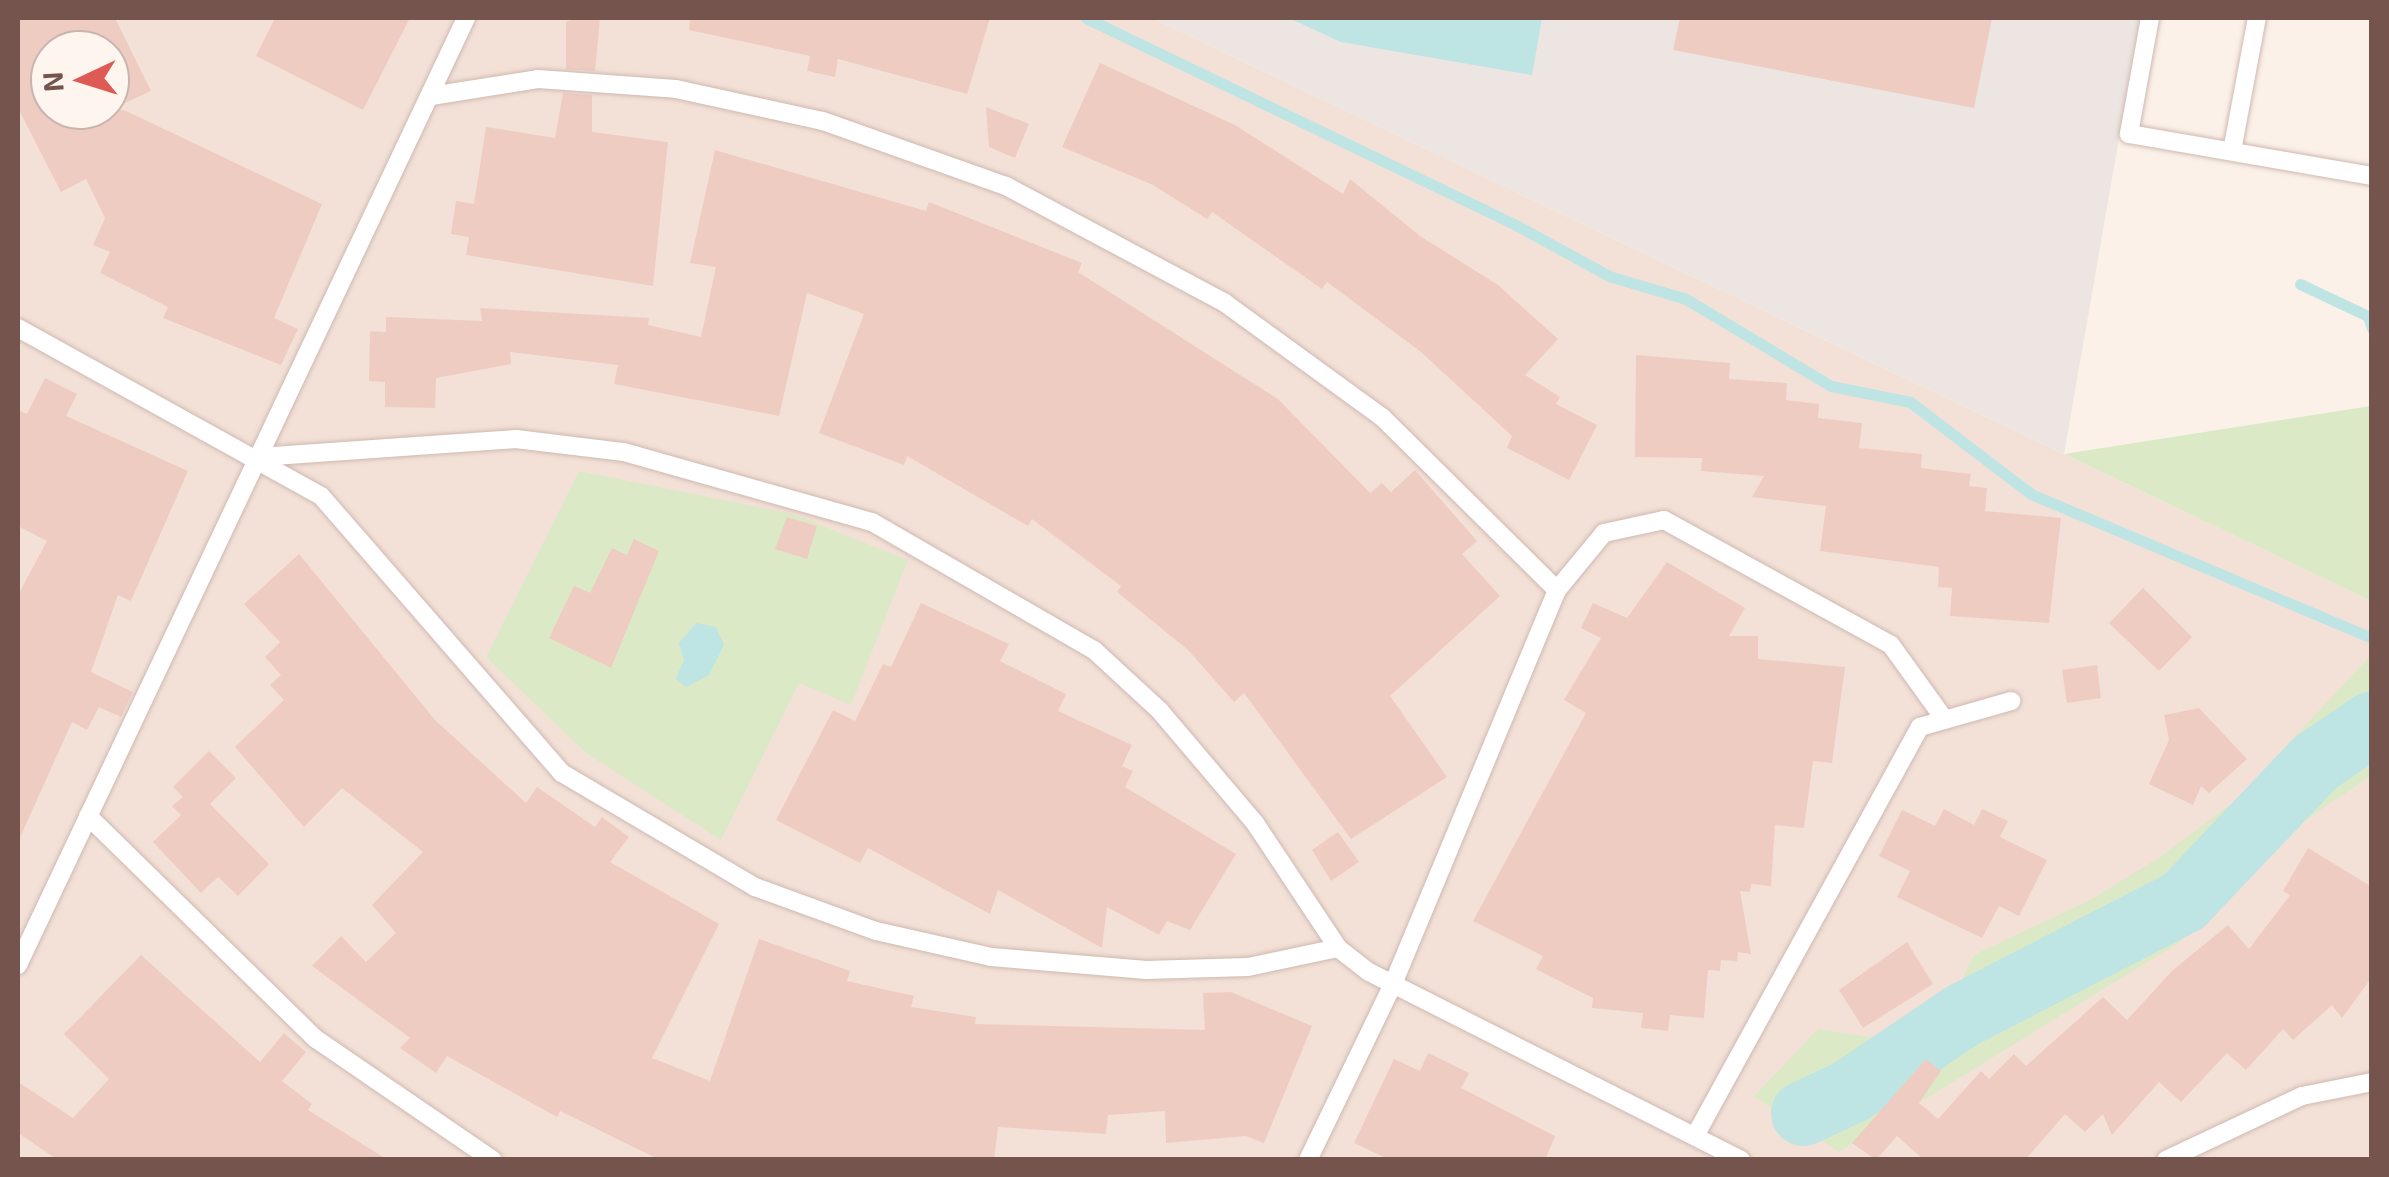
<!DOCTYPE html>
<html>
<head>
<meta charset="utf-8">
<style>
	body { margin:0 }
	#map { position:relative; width:2389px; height:1177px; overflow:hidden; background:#fbf1e8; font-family:"Exo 2",sans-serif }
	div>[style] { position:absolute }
	.residential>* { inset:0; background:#f3e1d7 }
	.industrial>* { inset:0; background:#ece5e1 }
	.green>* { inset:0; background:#dbe9c7 }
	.water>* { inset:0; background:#bee4e3 }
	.stream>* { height:11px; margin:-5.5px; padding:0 5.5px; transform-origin:5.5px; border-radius:5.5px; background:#bee4e3 }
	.river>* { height:65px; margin:-32.5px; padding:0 32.5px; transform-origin:32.5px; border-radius:32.5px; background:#bee4e3 }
	.building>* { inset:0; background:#efccc2 }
	.roads { filter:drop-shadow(0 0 2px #cfb9b1) drop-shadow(0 0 2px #cfb9b1) }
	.service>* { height:18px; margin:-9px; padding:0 9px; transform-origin:9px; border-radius:9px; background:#fff }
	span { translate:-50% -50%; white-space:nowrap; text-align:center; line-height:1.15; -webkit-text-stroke:8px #fef5ef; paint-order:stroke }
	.frame { position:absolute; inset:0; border:20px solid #74544d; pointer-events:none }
	.north { position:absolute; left:30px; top:30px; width:100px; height:100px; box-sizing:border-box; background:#fef5ef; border:2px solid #c7b5ae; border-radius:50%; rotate:266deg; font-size:28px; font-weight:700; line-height:40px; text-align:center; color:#74544d }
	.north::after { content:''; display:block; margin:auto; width:35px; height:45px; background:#de5b55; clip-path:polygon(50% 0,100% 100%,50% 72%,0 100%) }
</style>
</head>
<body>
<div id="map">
	<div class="residential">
		<div style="clip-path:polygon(evenodd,18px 18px,1152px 18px,2371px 601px,2371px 1159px,18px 1159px,18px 18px,50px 50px,110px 50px,110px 110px,50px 110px,50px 50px)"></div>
	</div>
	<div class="industrial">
		<div style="clip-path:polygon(1152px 18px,2140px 18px,2064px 454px)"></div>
	</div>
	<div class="green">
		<div style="clip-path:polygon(2371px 406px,2371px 601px,2064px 454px)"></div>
		<div style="clip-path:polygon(579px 471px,793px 514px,908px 560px,851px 705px,799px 683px,721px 840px,586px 753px,486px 657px)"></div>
		<div style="clip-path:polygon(2371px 655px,2371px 776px,2300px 824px,2180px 942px,1839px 1152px,1754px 1096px,1818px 1029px,1876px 1038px,1961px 982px,1974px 955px,2090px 900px,2157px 859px,2234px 802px)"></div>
	</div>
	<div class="water">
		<div style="clip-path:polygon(1289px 18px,1542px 18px,1532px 75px,1341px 42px)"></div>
		<div style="clip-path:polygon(696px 623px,716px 627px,724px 645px,709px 675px,686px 687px,676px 679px,684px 660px,679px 643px)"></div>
	</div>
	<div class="stream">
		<div style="left:1086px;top:18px;width:477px;rotate:25.7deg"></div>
		<div style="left:1516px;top:225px;width:106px;rotate:28.7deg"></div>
		<div style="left:1609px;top:276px;width:80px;rotate:16.6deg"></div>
		<div style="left:1686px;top:299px;width:169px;rotate:31deg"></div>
		<div style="left:1831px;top:386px;width:81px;rotate:11.4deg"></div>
		<div style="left:1910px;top:402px;width:152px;rotate:37.2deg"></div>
		<div style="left:2031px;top:494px;width:370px;rotate:22.9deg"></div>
		<div style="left:2300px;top:284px;width:75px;rotate:25.2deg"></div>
		<div style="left:2368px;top:316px;width:13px;rotate:72deg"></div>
	</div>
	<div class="river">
		<div style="left:1803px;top:1113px;width:52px;rotate:-25.1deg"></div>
		<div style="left:1850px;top:1091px;width:135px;rotate:-34.2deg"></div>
		<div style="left:1962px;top:1015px;width:249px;rotate:-27.3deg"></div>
		<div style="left:2183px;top:901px;width:190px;rotate:-46.5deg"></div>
		<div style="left:2314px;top:763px;width:70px;rotate:-34.6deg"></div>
	</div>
	<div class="building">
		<div style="clip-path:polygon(evenodd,18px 18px,115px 18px,151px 91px,110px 110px,124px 110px,322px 204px,274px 318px,298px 329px,281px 365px,163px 318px,168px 307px,100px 273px,110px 252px,93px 245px,105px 218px,86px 179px,61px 192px,18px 108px,18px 18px,50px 50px,110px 50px,110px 110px,50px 110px,50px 50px)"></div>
		<div style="clip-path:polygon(275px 18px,410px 18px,363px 110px,256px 56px)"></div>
		<div style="clip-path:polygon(575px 18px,600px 18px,595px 71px,566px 69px,566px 22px)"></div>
		<div style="clip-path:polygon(690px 18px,990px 18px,967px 94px,838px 59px,835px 77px,807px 71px,810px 56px,689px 30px)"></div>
		<div style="clip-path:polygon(1680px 18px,1992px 18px,1974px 108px,1673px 50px)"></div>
		<div style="clip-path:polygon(1100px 63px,1235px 125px,1343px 194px,1350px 179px,1420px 236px,1498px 285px,1558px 339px,1525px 375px,1560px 397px,1556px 404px,1597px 425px,1569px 480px,1507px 448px,1512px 436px,1421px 352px,1327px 282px,1322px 289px,1212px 212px,1207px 219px,1153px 185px,1062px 147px)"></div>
		<div style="clip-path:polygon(563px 93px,592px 95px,592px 132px,668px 142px,653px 286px,466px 255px,469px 237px,451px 234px,456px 201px,474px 204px,486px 127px,555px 138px)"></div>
		<div style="clip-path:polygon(986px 107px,1029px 124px,1015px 158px,989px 147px)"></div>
		<div style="clip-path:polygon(715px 150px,926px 211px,929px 202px,1082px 263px,1078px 272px,1278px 399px,1370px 493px,1382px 483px,1391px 492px,1415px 470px,1477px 541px,1462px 554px,1500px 596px,1390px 696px,1447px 777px,1351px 839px,1244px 693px,1234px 702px,1188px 650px,1117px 592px,1121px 586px,1032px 519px,1028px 526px,907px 456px,904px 465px,819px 433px,864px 314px,807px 293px,779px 416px,614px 384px,618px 365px,510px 352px,511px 364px,436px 378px,435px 408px,385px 407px,385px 382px,369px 381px,370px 331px,386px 332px,386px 317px,482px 321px,480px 308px,649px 318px,648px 325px,701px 337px,716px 267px,690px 263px)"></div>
		<div style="clip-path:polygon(1636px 355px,1730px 363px,1729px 379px,1787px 383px,1786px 400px,1819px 404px,1818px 418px,1862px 423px,1859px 448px,1922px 454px,1921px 468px,1971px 474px,1969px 486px,1987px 488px,1985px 511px,2061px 518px,2049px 623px,1950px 616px,1952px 588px,1938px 587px,1939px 567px,1820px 551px,1826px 506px,1752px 497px,1764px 476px,1701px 471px,1702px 458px,1635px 457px)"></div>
		<div style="clip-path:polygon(45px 378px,77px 394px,66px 416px,188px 471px,131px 601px,118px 595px,91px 672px,133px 692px,128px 702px,121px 717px,99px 707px,87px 730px,72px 722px,18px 842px,18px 595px,47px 541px,18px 526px,18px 410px,27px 414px)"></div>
		<div style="clip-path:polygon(787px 517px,817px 526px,807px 559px,775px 549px)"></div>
		<div style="clip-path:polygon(634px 539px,659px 551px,611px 668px,549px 638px,574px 586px,590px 593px,612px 548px,627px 555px)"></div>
		<div style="clip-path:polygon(299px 554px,435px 720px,526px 803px,537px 787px,595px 827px,602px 817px,629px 837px,610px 862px,719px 924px,652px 1058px,710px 1081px,759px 939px,850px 971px,847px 981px,914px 996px,911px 1007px,976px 1017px,975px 1024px,1205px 1030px,1203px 993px,1231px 992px,1312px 1026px,1264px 1143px,1246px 1136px,1166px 1143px,1165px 1111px,1108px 1115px,1106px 1134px,998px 1127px,994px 1160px,660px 1160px,560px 1111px,557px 1117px,447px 1056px,436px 1073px,400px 1048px,410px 1038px,312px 966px,341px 936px,366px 962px,396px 933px,372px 905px,423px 852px,342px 788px,304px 827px,235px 747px,284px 700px,270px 685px,281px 675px,265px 657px,280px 642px,244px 604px)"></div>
		<div style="clip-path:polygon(1667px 562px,1745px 608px,1729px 636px,1758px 636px,1758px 659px,1845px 667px,1832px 763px,1813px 761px,1804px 828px,1775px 825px,1771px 886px,1751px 884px,1750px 892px,1740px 891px,1751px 954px,1738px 952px,1737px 961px,1721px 960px,1720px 971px,1708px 970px,1704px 1018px,1670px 1015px,1668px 1031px,1641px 1028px,1643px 1013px,1592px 1008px,1593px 998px,1536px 969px,1543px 956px,1473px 921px,1586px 713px,1564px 700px,1601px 638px,1581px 628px,1593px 603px,1627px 618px)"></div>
		<div style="clip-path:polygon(2143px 588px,2192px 637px,2159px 671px,2109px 623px)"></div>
		<div style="clip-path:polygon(921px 603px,1009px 644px,1000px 661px,1066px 694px,1058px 711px,1132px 745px,1122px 766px,1133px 771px,1125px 787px,1236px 854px,1190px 930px,1167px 921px,1159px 935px,1107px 907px,1102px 948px,998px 890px,990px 914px,868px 848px,860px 863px,776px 820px,833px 710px,855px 721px,883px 664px,891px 667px)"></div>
		<div style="clip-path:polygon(2097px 665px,2101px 698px,2067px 703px,2062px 670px)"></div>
		<div style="clip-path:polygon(2199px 708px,2247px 759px,2209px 793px,2201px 786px,2193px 805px,2149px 784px,2169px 740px,2164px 715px)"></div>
		<div style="clip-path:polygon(209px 751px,236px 778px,210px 804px,269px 864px,238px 896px,218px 877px,201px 893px,153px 842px,181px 815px,172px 806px,183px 797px,173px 787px)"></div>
		<div style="clip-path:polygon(1944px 809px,1974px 825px,1982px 809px,2008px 821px,2000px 837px,2047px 860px,2019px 916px,1999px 906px,1982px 938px,1897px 897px,1910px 871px,1879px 856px,1902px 810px,1935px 826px)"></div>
		<div style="clip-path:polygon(1338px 832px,1359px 862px,1331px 881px,1312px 850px)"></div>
		<div style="clip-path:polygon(2308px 848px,2372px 887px,2372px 977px,2342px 1018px,2332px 1005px,2293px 1040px,2283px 1029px,2246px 1070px,2227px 1053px,2181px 1102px,2159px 1082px,2112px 1135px,2103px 1114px,2085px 1132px,2065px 1114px,2025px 1160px,1924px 1160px,1897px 1136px,1876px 1160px,1852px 1143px,1926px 1059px,1941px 1071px,1919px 1103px,1938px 1119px,1981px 1071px,1989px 1079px,2014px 1054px,2026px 1066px,2103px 997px,2127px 1020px,2173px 970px,2228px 925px,2249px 949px,2290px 895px,2283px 891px)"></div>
		<div style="clip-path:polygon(1907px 942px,1933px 984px,1863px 1028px,1839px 990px)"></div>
		<div style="clip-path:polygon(141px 955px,260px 1062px,284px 1033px,306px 1052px,282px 1081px,312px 1104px,308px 1110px,388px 1160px,58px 1160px,18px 1133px,18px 1082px,73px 1118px,109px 1079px,64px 1034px)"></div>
		<div style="clip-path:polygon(1428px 1053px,1469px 1073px,1461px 1088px,1555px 1136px,1545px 1160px,1390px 1160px,1354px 1143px,1394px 1059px,1420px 1071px)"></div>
	</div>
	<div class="roads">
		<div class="service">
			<div style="left:2150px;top:18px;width:118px;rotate:100.3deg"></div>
			<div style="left:2129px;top:134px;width:247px;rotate:9.8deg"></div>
			<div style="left:431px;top:96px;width:108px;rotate:-9deg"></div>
			<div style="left:538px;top:79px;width:138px;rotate:4.1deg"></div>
			<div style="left:676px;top:89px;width:150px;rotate:12.3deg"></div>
			<div style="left:823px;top:121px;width:194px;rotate:19.6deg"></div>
			<div style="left:1006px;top:186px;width:248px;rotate:28.1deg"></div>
			<div style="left:1225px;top:303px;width:195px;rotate:36deg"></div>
			<div style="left:1383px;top:418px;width:245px;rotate:44.7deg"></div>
			<div style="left:2232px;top:151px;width:135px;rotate:-79.4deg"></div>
			<div style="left:18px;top:328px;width:346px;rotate:29deg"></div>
			<div style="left:321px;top:496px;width:367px;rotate:49deg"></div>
			<div style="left:562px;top:773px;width:224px;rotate:30.6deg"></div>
			<div style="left:755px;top:887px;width:129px;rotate:20deg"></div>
			<div style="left:876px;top:931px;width:118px;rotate:12.7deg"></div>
			<div style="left:991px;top:957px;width:156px;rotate:4.8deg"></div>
			<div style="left:1146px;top:970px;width:102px;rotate:-1.7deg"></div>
			<div style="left:1248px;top:967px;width:92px;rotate:-11.9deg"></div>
			<div style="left:259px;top:457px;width:258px;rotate:-4deg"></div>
			<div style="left:516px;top:439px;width:109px;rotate:6.9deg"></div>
			<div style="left:624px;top:452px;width:258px;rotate:15.8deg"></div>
			<div style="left:872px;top:522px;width:256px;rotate:30deg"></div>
			<div style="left:1094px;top:650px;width:90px;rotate:42.7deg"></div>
			<div style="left:1160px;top:711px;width:147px;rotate:49.7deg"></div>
			<div style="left:1255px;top:823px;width:150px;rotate:56.4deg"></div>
			<div style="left:1338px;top:948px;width:39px;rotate:38deg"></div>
			<div style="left:1369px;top:972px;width:417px;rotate:26.8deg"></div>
			<div style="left:88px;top:816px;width:319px;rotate:44.4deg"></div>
			<div style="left:316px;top:1039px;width:214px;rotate:34.4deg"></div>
			<div style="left:18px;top:965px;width:1048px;rotate:-64.68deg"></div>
			<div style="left:1695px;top:1136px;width:467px;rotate:-61.2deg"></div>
			<div style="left:1920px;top:727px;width:95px;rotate:-15.9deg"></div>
			<div style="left:1308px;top:1160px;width:195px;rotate:-64.2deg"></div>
			<div style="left:1393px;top:984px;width:427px;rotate:-67.4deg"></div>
			<div style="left:1557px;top:590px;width:74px;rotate:-50.5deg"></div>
			<div style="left:1604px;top:533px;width:61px;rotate:-12.2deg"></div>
			<div style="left:1664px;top:520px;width:259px;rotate:28.8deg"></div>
			<div style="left:1891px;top:645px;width:92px;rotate:54.2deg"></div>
			<div style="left:2166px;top:1160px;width:150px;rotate:-25.2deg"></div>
			<div style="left:2302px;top:1096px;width:71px;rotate:-11.3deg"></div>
		</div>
	</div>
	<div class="frame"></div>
	<div class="north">N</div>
</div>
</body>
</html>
